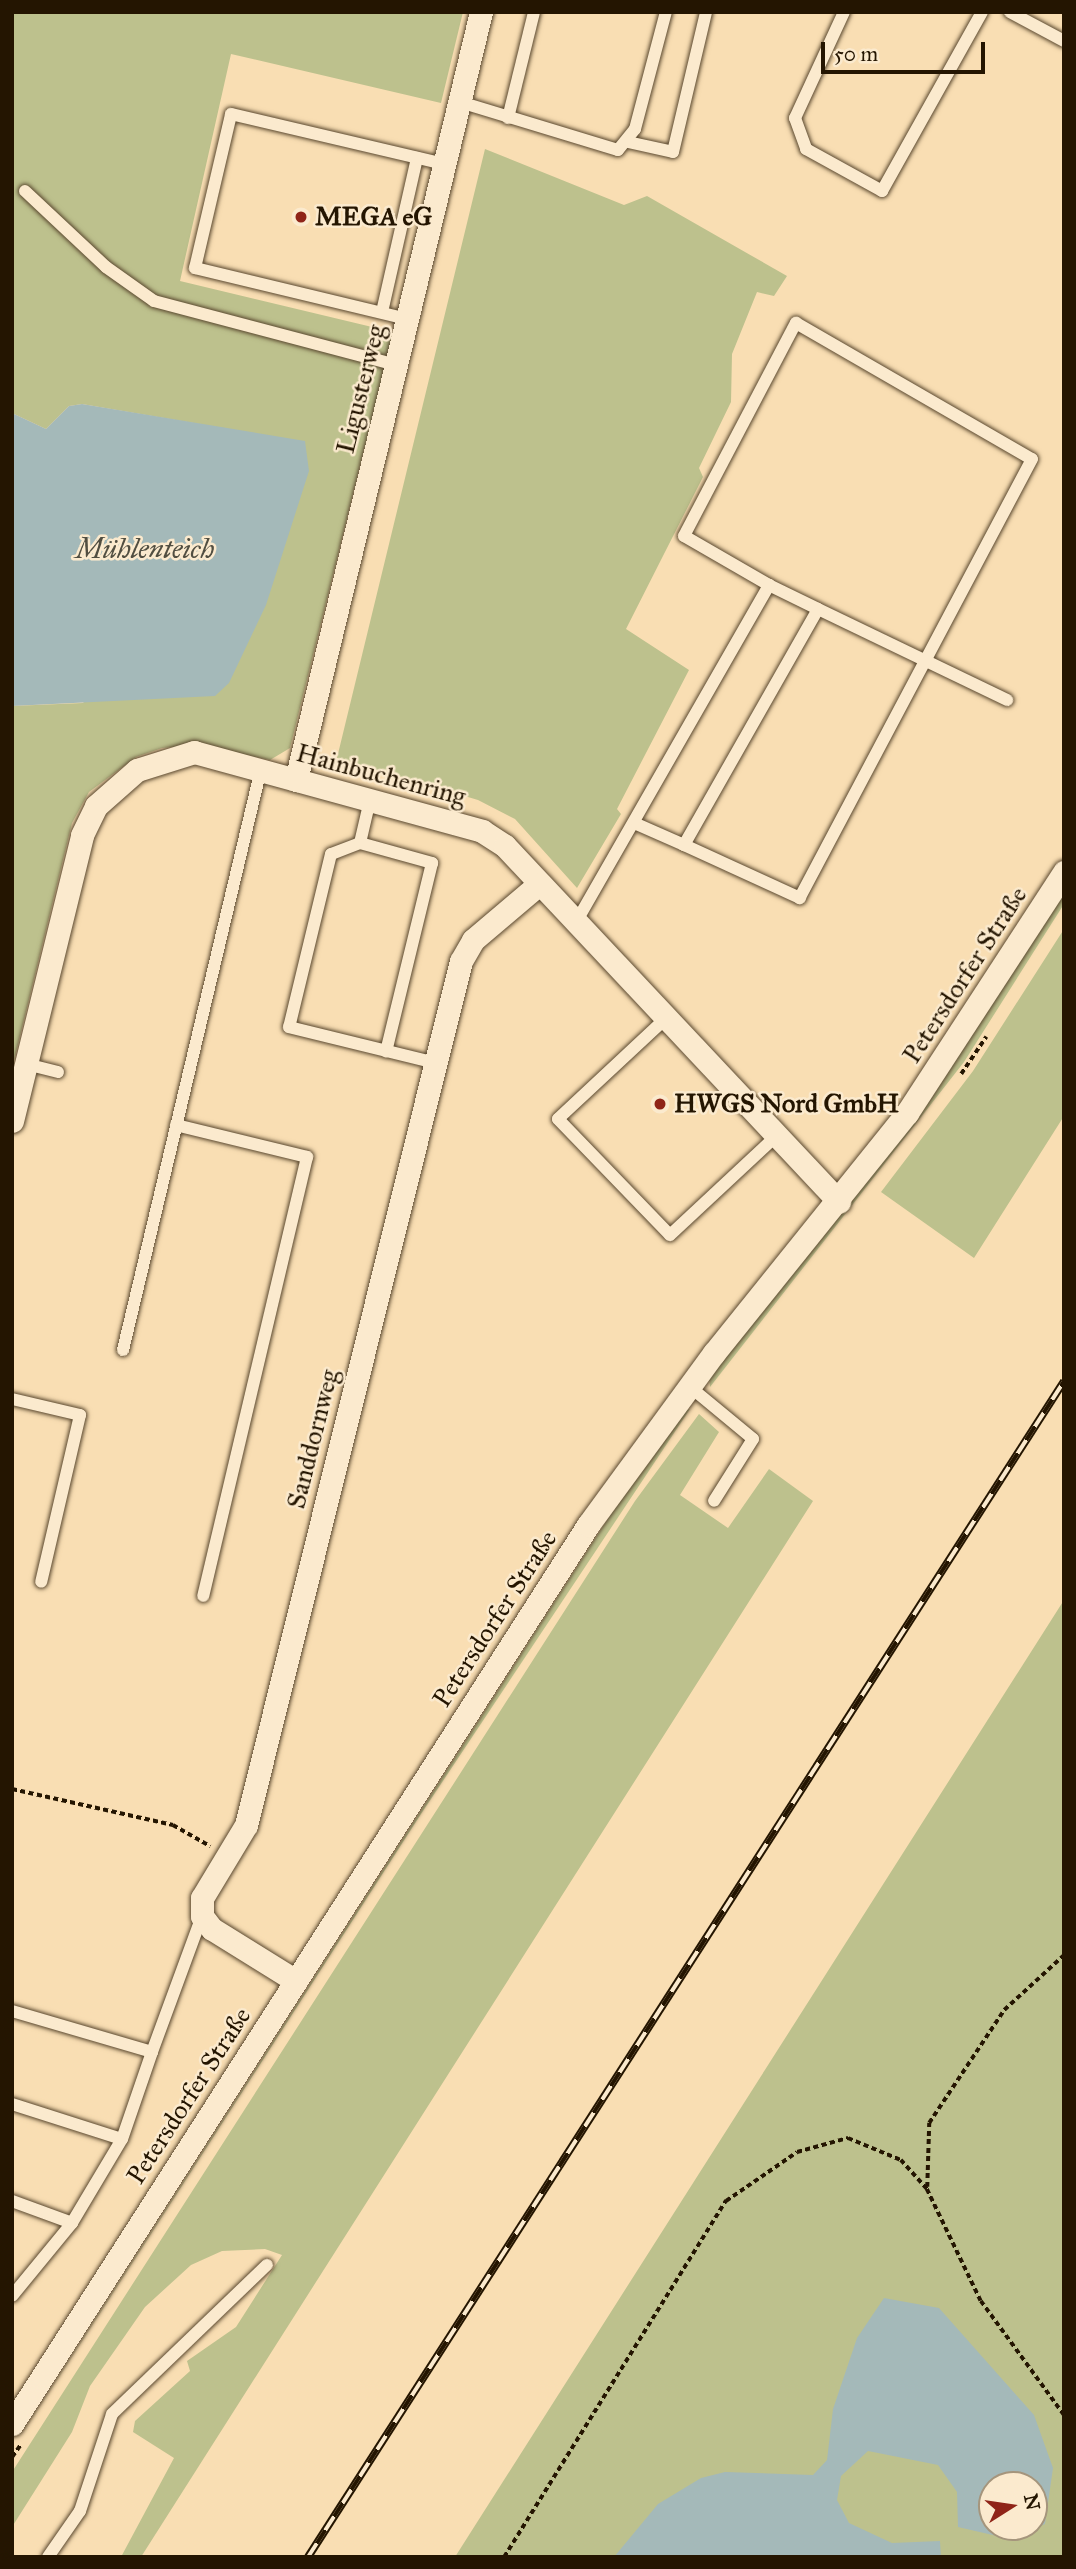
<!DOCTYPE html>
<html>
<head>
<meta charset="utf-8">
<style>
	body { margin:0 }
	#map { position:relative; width:1076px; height:2569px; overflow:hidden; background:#f9deb3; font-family:"IM FELL Great Primer",serif }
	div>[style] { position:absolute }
	.green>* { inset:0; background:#bdc18d }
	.water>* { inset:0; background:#a4b9b9 }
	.path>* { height:3.5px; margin-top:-1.75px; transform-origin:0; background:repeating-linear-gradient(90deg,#241501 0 5px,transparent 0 8.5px) }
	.roads { filter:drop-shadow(0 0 2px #59472e) drop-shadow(0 0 2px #59472e) }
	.lane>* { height:12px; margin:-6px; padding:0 6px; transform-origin:6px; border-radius:6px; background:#fbeace }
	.street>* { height:23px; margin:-11.5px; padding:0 11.5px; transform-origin:11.5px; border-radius:11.5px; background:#fbeace }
	.rail>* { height:8px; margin-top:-4px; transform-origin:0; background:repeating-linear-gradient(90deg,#fbeace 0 16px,#241501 0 32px); box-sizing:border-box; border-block:2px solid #241501 }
	.dots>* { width:19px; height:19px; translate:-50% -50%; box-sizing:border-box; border:4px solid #fbeace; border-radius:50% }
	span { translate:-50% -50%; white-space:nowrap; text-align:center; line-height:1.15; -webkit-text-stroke:5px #fbeace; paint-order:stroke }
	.poi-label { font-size:26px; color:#241501; font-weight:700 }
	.left { translate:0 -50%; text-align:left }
	.street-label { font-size:26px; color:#241501 }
	.water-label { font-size:28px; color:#514e41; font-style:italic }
	.frame { position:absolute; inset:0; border:14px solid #241501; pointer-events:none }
	.north { position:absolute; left:978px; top:2471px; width:70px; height:70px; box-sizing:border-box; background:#fbeace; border:2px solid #a5957c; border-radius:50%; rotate:78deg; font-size:19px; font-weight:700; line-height:28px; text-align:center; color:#241501 }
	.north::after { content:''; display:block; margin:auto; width:24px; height:32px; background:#8f2418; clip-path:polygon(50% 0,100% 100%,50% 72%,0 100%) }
	.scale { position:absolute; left:821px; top:42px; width:164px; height:32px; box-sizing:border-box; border:4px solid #241501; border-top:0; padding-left:9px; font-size:21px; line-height:24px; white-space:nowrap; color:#241501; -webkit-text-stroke:5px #fbeace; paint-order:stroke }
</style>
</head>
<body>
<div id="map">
	<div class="green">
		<div style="clip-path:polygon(12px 12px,463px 12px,441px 103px,231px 54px,180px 281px,393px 332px,290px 748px,270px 760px,195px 745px,162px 748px,136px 757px,89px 792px,72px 823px,12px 1069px,12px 706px,83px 703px,305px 442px,82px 404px,69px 406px,46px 429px,12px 413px)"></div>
		<div style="clip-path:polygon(485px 149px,624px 205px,647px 196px,787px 276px,774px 296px,757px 292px,732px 354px,731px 402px,699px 468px,703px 477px,626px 629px,689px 670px,617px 809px,621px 814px,577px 888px,515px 819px,478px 800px,337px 758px)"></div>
		<div style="clip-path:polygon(1064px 891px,1064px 904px,964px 1062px,710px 1387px,709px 1377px,893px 1148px)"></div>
		<div style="clip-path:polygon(1064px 929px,1064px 1116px,974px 1258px,881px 1192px,973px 1071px)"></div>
		<div style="clip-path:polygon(690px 1409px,421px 1814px,12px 2450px,625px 1492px,681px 1412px)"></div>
		<div style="clip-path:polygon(699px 1414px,719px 1432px,680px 1495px,728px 1528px,769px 1469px,813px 1501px,141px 2557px,121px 2557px,174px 2458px,133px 2432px,135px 2421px,190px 2371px,187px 2361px,236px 2327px,282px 2255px,265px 2249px,222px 2251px,191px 2265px,145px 2307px,90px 2386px,72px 2432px,12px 2527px,12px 2472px,635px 1501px)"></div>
		<div style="clip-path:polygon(evenodd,1064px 1600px,1064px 2557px,455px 2557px,1064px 1600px,992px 2485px,1034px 2485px,1034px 2527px,992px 2527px,992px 2485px)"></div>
	</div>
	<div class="water">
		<div style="clip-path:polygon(82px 404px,305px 441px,309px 471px,266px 605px,229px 683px,215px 696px,12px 706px,12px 413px,46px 429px,69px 406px)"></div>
		<div style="clip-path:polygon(evenodd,884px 2298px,939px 2308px,1034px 2415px,1053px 2468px,1045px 2524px,1010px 2539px,958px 2527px,957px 2492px,938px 2465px,868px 2451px,841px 2476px,837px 2500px,849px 2523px,892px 2543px,940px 2541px,941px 2557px,614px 2557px,658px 2504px,701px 2478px,725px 2472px,813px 2475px,827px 2460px,833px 2409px,857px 2338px,884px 2298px,992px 2485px,1034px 2485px,1034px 2527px,992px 2527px,992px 2485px)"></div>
	</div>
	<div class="path">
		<div style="left:961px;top:1074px;width:45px;rotate:-56deg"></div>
		<div style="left:12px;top:1789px;width:165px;rotate:12.6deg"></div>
		<div style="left:173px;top:1825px;width:43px;rotate:29.6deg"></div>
		<div style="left:927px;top:2187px;width:64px;rotate:-88.2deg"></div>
		<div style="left:929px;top:2123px;width:136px;rotate:-56.4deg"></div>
		<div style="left:1004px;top:2010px;width:81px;rotate:-42.5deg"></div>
		<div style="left:12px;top:2457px;width:16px;rotate:-55deg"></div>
		<div style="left:504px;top:2557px;width:420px;rotate:-58.1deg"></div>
		<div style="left:726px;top:2201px;width:86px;rotate:-34.6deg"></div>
		<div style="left:797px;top:2152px;width:53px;rotate:-15.4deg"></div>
		<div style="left:848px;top:2138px;width:57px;rotate:22.5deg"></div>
		<div style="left:901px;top:2160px;width:39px;rotate:48deg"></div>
		<div style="left:927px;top:2189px;width:124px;rotate:64.3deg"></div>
		<div style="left:981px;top:2301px;width:141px;rotate:53.9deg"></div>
	</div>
	<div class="roads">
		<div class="lane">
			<div style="left:844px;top:12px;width:117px;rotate:114.8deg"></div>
			<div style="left:795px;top:118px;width:33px;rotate:70deg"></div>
			<div style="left:806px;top:149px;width:87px;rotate:28.9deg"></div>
			<div style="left:882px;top:191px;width:205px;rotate:-60.8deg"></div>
			<div style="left:1010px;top:12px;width:61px;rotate:28.2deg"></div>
			<div style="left:460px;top:102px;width:165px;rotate:16.9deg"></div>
			<div style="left:618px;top:150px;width:27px;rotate:-51deg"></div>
			<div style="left:635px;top:129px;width:121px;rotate:-75.2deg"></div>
			<div style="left:508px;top:118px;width:109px;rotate:-76.2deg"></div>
			<div style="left:628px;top:142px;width:46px;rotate:12.5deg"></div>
			<div style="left:673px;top:152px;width:144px;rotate:-76.7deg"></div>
			<div style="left:25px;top:191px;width:111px;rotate:43.2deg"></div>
			<div style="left:106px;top:267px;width:59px;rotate:35.3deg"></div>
			<div style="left:154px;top:301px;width:250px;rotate:14.8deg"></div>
			<div style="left:382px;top:312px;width:158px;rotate:-77.2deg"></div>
			<div style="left:407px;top:319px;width:218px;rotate:-166.5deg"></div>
			<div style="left:195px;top:268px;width:158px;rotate:-76.8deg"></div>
			<div style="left:231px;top:114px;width:220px;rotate:13.2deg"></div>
			<div style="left:818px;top:609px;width:210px;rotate:25.7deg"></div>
			<div style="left:370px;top:800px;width:44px;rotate:103.1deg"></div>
			<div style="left:360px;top:843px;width:31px;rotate:159deg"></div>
			<div style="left:331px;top:854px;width:178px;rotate:103.6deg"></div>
			<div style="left:289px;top:1027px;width:151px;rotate:13.8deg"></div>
			<div style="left:634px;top:823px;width:55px;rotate:23.7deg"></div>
			<div style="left:684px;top:845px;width:271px;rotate:-60.4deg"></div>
			<div style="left:818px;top:609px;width:55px;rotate:-153.9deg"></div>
			<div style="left:360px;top:843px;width:75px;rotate:15.5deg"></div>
			<div style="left:432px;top:863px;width:194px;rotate:103.7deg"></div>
			<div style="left:575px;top:924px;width:391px;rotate:-60.2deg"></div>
			<div style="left:769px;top:585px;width:98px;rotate:-150deg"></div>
			<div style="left:684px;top:536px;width:241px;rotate:-62.3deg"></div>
			<div style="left:796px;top:323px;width:272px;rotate:30deg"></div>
			<div style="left:1032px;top:459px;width:497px;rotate:117.9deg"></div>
			<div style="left:800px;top:898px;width:128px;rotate:-155.4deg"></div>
			<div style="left:664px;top:1020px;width:145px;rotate:137deg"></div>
			<div style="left:558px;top:1119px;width:161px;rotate:46deg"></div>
			<div style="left:670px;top:1235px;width:142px;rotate:-43deg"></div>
			<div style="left:26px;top:1064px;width:33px;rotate:14deg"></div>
			<div style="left:176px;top:1125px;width:135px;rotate:13.7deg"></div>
			<div style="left:307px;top:1157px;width:451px;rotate:103.3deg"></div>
			<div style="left:123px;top:1350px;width:593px;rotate:-76.64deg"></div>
			<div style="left:689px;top:1386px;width:83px;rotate:39.6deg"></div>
			<div style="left:753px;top:1439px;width:73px;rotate:122.2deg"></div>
			<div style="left:12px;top:1399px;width:70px;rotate:13.2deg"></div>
			<div style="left:80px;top:1415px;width:171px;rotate:103.1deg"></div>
			<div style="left:12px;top:2011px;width:146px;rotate:16.3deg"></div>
			<div style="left:152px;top:2052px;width:92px;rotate:109deg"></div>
			<div style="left:152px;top:2052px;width:145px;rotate:-69.8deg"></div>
			<div style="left:12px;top:2104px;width:115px;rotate:17.7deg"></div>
			<div style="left:122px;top:2139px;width:98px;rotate:120.8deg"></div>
			<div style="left:72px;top:2223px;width:94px;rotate:129.4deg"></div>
			<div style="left:12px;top:2201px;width:64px;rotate:20.1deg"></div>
			<div style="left:48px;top:2557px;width:56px;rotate:-55.2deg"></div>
			<div style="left:80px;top:2511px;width:102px;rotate:-71.7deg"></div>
			<div style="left:112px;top:2414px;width:215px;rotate:-43.9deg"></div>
		</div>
		<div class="street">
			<div style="left:296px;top:780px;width:790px;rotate:-76.46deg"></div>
			<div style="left:12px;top:1121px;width:294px;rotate:-76.2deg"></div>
			<div style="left:82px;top:835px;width:32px;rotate:-64deg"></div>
			<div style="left:96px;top:806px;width:55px;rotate:-41.3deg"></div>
			<div style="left:137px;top:770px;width:60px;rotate:-17.5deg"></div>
			<div style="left:194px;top:752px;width:299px;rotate:15.3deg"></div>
			<div style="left:482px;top:831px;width:27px;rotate:33deg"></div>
			<div style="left:505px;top:846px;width:488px;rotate:46.8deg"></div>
			<div style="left:296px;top:1981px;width:99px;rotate:-148.2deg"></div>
			<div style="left:212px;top:1929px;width:16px;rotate:-128deg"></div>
			<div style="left:202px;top:1916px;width:18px;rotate:-90deg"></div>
			<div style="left:202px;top:1898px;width:85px;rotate:-58.9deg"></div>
			<div style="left:246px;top:1825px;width:890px;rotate:-76.03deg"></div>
			<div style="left:461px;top:961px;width:24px;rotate:-60deg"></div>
			<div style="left:473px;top:940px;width:87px;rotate:-40.3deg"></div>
			<div style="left:12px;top:2424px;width:1068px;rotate:-57.35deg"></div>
			<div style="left:588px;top:1525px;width:213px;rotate:-53.8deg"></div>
			<div style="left:714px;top:1353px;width:308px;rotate:-51.2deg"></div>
			<div style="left:907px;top:1113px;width:288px;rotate:-56.9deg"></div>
		</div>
	</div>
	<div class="rail">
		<div style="left:308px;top:2557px;width:1398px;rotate:-57.26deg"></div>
	</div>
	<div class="dots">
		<div style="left:301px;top:217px;background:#8f2418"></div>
		<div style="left:660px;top:1104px;background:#8f2418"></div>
	</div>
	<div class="poi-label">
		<span class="left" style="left:315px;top:217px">MEGA eG</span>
		<span class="left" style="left:674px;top:1104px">HWGS Nord GmbH</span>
	</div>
	<div class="street-label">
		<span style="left:361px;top:389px;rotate:-76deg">Ligusterweg</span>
		<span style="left:381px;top:775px;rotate:15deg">Hainbuchenring</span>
		<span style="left:965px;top:975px;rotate:-57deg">Petersdorfer Straße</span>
		<span style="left:313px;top:1439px;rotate:-76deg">Sanddornweg</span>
		<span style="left:495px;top:1619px;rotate:-57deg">Petersdorfer Straße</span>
		<span style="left:189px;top:2096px;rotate:-57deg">Petersdorfer Straße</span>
	</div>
	<div class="water-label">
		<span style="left:145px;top:549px">Mühlenteich</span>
	</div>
	<div class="frame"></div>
	<div class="north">N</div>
	<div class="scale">50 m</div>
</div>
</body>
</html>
